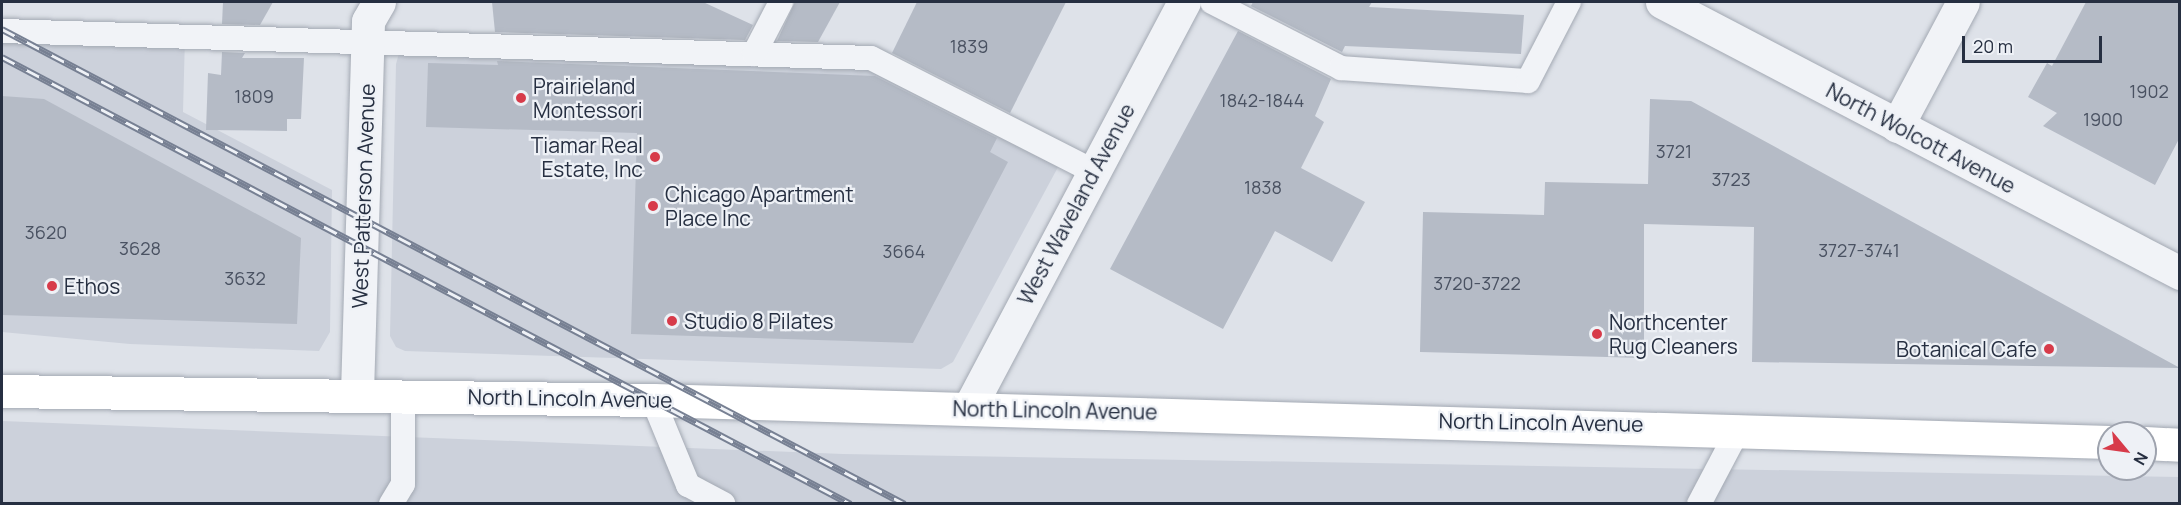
<!DOCTYPE html>
<html>
<head>
<meta charset="utf-8">
<style>
	body { margin:0 }
	#map { position:relative; width:2181px; height:505px; overflow:hidden; background:#dee2e9; font-family:Manrope,sans-serif }
	div>[style] { position:absolute }
	.built>* { inset:0; background:#ccd1db }
	.building>* { inset:0; background:#b5bbc6 }
	.roads { filter:drop-shadow(0 0 2px #a3a9b3) drop-shadow(0 0 2px #a3a9b3) }
	.service>* { height:24px; margin:-12px; padding:0 12px; transform-origin:12px; border-radius:12px; background:#f1f3f7 }
	.minor>* { height:33px; margin:-16.5px; padding:0 16.5px; transform-origin:16.5px; border-radius:16.5px; background:#f1f3f7 }
	.secondary>* { height:33px; margin:-16.5px; padding:0 16.5px; transform-origin:16.5px; border-radius:16.5px; background:#fff }
	.rail>* { height:7px; margin-top:-3.5px; transform-origin:0; background:repeating-linear-gradient(90deg,#eef1f6 0 14px,#778093 0 28px); box-sizing:border-box; border-block:2px solid #778093 }
	.dots>* { width:16px; height:16px; translate:-50% -50%; box-sizing:border-box; border:3px solid #eef1f6; border-radius:50% }
	span { translate:-50% -50%; white-space:nowrap; text-align:center; line-height:1.15; -webkit-text-stroke:4.5px #eef1f6; paint-order:stroke }
	.number-label { font-size:18px; color:#4a5262 }
	.number-label span { -webkit-text-stroke-width:0 }
	.poi-label { font-size:21px; color:#262f41 }
	.left { translate:0 -50%; text-align:left }
	.right { translate:-100% -50%; text-align:right }
	.street-label { font-size:21px; color:#262f41 }
	.frame { position:absolute; inset:0; border:3px solid #262f41; pointer-events:none }
	.north { position:absolute; left:2097px; top:421px; width:60px; height:60px; box-sizing:border-box; background:#eef1f6; border:2px solid #9ea3ae; border-radius:50%; rotate:119deg; font-size:16px; font-weight:700; line-height:24px; text-align:center; color:#262f41 }
	.north::after { content:''; display:block; margin:auto; width:21px; height:27px; background:#d73b4a; clip-path:polygon(50% 0,100% 100%,50% 72%,0 100%) }
	.scale { position:absolute; left:1962px; top:36px; width:140px; height:27px; box-sizing:border-box; border:3px solid #262f41; border-top:0; padding-left:8px; font-size:18px; line-height:21px; white-space:nowrap; color:#262f41; -webkit-text-stroke:4px #eef1f6; paint-order:stroke }
</style>
</head>
<body>
<div id="map">
	<div class="built">
		<div style="clip-path:polygon(2px 31px,185px 37px,183px 112px,332px 190px,330px 332px,319px 351px,130px 344px,2px 332px)"></div>
		<div style="clip-path:polygon(402px 43px,871px 58px,1064px 156px,953px 362px,941px 369px,405px 351px,396px 347px,390px 336px,396px 64px)"></div>
		<div style="clip-path:polygon(2px 421px,843px 454px,2179px 477px,2180px 503px,2px 504px)"></div>
	</div>
	<div class="building">
		<div style="clip-path:polygon(223px 2px,273px 2px,260px 25px,222px 24px)"></div>
		<div style="clip-path:polygon(492px 2px,703px 2px,753px 25px,745px 40px,495px 32px)"></div>
		<div style="clip-path:polygon(795px 2px,840px 2px,818px 42px,777px 41px)"></div>
		<div style="clip-path:polygon(917px 2px,1066px 2px,1010px 113px,892px 53px)"></div>
		<div style="clip-path:polygon(1253px 2px,1372px 2px,1369px 7px,1524px 15px,1521px 54px,1345px 46px,1342px 52px,1251px 6px)"></div>
		<div style="clip-path:polygon(2086px 2px,2180px 2px,2180px 137px,2155px 185px,2043px 126px,2057px 113px,2028px 97px,2047px 63px,2052px 66px)"></div>
		<div style="clip-path:polygon(1238px 31px,1331px 79px,1315px 116px,1324px 122px,1301px 168px,1365px 202px,1332px 262px,1275px 231px,1223px 329px,1110px 269px)"></div>
		<div style="clip-path:polygon(222px 52px,245px 53px,242px 58px,304px 58px,301px 119px,287px 119px,287px 131px,206px 130px,208px 73px,221px 75px)"></div>
		<div style="clip-path:polygon(497px 61px,875px 76px,997px 138px,990px 152px,1008px 162px,913px 343px,631px 334px,637px 133px,426px 127px,428px 63px,498px 65px)"></div>
		<div style="clip-path:polygon(2px 96px,44px 99px,301px 238px,297px 324px,2px 315px)"></div>
		<div style="clip-path:polygon(1650px 99px,1691px 101px,2180px 368px,1752px 362px,1754px 227px,1644px 224px,1644px 358px,1420px 352px,1423px 212px,1544px 215px,1545px 182px,1648px 184px)"></div>
	</div>
	<div class="roads">
		<div class="service">
			<div style="left:1212px;top:2px;width:145px;rotate:27.1deg"></div>
			<div style="left:1341px;top:68px;width:187px;rotate:4deg"></div>
			<div style="left:1528px;top:81px;width:89px;rotate:-62.6deg"></div>
			<div style="left:2px;top:31px;width:869px;rotate:1.78deg"></div>
			<div style="left:871px;top:58px;width:249px;rotate:27deg"></div>
			<div style="left:754px;top:54px;width:59px;rotate:-62.6deg"></div>
			<div style="left:653px;top:400px;width:92px;rotate:67.6deg"></div>
			<div style="left:688px;top:485px;width:40px;rotate:28deg"></div>
			<div style="left:391px;top:504px;width:23px;rotate:-59deg"></div>
			<div style="left:403px;top:484px;width:90px;rotate:-90deg"></div>
			<div style="left:1699px;top:504px;width:86px;rotate:-62.2deg"></div>
		</div>
		<div class="minor">
			<div style="left:1662px;top:2px;width:585px;rotate:27.62deg"></div>
			<div style="left:1897px;top:126px;width:140px;rotate:-62deg"></div>
			<div style="left:357px;top:393px;width:372px;rotate:-88.3deg"></div>
			<div style="left:368px;top:21px;width:22px;rotate:-60deg"></div>
			<div style="left:969px;top:408px;width:459px;rotate:-62.1deg"></div>
		</div>
		<div class="secondary">
			<div style="left:2px;top:391px;width:651px;rotate:0.79deg"></div>
			<div style="left:653px;top:400px;width:1457px;rotate:1.65deg"></div>
			<div style="left:2145px;top:443px;width:35px;rotate:3deg"></div>
		</div>
	</div>
	<div class="rail">
		<div style="left:2px;top:29px;width:1020px;rotate:27.75deg"></div>
		<div style="left:2px;top:57px;width:959px;rotate:27.77deg"></div>
	</div>
	<div class="dots">
		<div style="left:521px;top:98px;background:#d73b4a"></div>
		<div style="left:655px;top:157px;background:#d73b4a"></div>
		<div style="left:653px;top:206px;background:#d73b4a"></div>
		<div style="left:52px;top:286px;background:#d73b4a"></div>
		<div style="left:672px;top:321px;background:#d73b4a"></div>
		<div style="left:1597px;top:334px;background:#d73b4a"></div>
		<div style="left:2049px;top:349px;background:#d73b4a"></div>
	</div>
	<div class="number-label">
		<span style="left:969px;top:46px">1839</span>
		<span style="left:2149px;top:91px">1902</span>
		<span style="left:254px;top:96px">1809</span>
		<span style="left:1262px;top:100px">1842-1844</span>
		<span style="left:2103px;top:119px">1900</span>
		<span style="left:1674px;top:151px">3721</span>
		<span style="left:1731px;top:179px">3723</span>
		<span style="left:1263px;top:187px">1838</span>
		<span style="left:46px;top:232px">3620</span>
		<span style="left:140px;top:248px">3628</span>
		<span style="left:1859px;top:250px">3727-3741</span>
		<span style="left:904px;top:251px">3664</span>
		<span style="left:245px;top:278px">3632</span>
		<span style="left:1477px;top:283px">3720-3722</span>
	</div>
	<div class="poi-label">
		<span class="left" style="left:533px;top:98px">Prairieland<br>Montessori</span>
		<span class="right" style="left:643px;top:157px">Tiamar Real<br>Estate, Inc</span>
		<span class="left" style="left:665px;top:206px">Chicago Apartment<br>Place Inc</span>
		<span class="left" style="left:64px;top:286px">Ethos</span>
		<span class="left" style="left:684px;top:321px">Studio 8 Pilates</span>
		<span class="left" style="left:1609px;top:334px">Northcenter<br>Rug Cleaners</span>
		<span class="right" style="left:2037px;top:349px">Botanical Cafe</span>
	</div>
	<div class="street-label">
		<span style="left:1921px;top:138px;rotate:28deg">North Wolcott Avenue</span>
		<span style="left:363px;top:196px;rotate:-88deg">West Patterson Avenue</span>
		<span style="left:1076px;top:204px;rotate:-62deg">West Waveland Avenue</span>
		<span style="left:570px;top:398px;rotate:1deg">North Lincoln Avenue</span>
		<span style="left:1055px;top:410px;rotate:1deg">North Lincoln Avenue</span>
		<span style="left:1541px;top:422px;rotate:1deg">North Lincoln Avenue</span>
	</div>
	<div class="frame"></div>
	<div class="north">N</div>
	<div class="scale">20 m</div>
</div>
</body>
</html>
